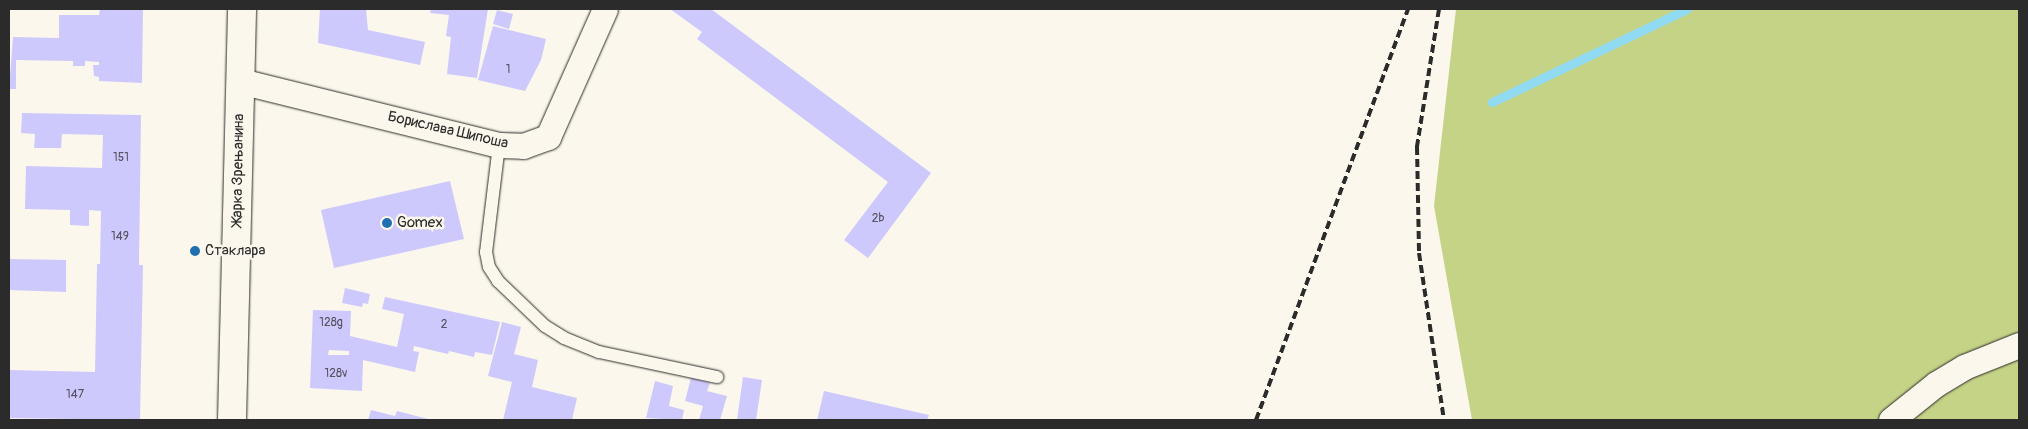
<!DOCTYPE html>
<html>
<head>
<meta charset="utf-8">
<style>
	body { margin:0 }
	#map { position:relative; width:2028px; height:429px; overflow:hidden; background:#fbf7ec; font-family:Pangolin,sans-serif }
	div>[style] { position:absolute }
	.green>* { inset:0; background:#c5d387 }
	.stream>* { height:9px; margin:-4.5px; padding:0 4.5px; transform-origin:4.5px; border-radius:4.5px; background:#91dbf2 }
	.building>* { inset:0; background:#cec9fc }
	.roads { filter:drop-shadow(0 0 1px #2b2b2b) drop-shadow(0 0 1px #2b2b2b) }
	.lane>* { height:12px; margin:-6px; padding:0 6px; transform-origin:6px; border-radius:6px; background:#fbf7ec }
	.street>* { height:25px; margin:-12.5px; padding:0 12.5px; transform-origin:12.5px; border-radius:12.5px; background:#fbf7ec }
	.secondary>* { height:28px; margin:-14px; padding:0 14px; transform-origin:14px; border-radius:14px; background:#fbf7ec }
	.rail>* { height:4px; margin-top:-2px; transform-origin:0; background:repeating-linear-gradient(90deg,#2b2b2b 0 8px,transparent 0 12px) }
	.dots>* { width:14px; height:14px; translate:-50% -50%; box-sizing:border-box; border:2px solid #fbf7ec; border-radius:50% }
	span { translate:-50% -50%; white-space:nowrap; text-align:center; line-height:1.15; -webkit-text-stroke:5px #fbf7ec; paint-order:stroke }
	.number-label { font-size:12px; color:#54525f }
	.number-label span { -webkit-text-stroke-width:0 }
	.street-label { font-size:15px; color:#2b2b2b }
	.poi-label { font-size:15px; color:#2b2b2b }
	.left { translate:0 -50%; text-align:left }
	.frame { position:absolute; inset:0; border:10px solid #2b2b2b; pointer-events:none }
</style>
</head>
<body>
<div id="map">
	<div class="green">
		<div style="clip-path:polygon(1456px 9px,2019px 9px,2019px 420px,1472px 420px,1434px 206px)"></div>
	</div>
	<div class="stream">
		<div style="left:1492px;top:102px;width:216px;rotate:-25.5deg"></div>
	</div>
	<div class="building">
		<div style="clip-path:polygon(100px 9px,143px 9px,142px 83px,99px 81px,99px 77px,94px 76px,93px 65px,99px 65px,99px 62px,85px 61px,85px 66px,73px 66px,73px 61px,16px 60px,16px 89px,9px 89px,13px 37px,59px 38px,59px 15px,99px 15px)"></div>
		<div style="clip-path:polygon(320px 9px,366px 9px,368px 30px,425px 42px,420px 65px,318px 43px)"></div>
		<div style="clip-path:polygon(431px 9px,488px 9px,477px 78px,447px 74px,451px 37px,446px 36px,449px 15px,430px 13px)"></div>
		<div style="clip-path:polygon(670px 9px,711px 9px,931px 173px,868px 258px,844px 240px,888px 182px,697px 39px,702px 32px)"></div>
		<div style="clip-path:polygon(497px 10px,513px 14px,509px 29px,493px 24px)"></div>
		<div style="clip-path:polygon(493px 26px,546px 39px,541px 60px,525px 91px,478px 80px)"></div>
		<div style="clip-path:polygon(22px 113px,141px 115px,139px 265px,143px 265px,140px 420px,9px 418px,9px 370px,95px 372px,97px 264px,100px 264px,101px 211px,89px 210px,89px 226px,70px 225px,70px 210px,25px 209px,26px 166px,102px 168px,103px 135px,62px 134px,61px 148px,34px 148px,35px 134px,21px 133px)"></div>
		<div style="clip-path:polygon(450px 181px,464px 239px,334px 268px,321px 210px)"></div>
		<div style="clip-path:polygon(9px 259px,66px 260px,66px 292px,9px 290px)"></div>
		<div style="clip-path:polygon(345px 288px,370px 294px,368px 304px,363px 303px,362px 307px,342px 303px)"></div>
		<div style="clip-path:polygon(evenodd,385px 297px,500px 322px,492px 355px,475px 352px,474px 357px,449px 351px,448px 354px,414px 346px,413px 351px,419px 352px,415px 372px,363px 360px,362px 391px,310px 388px,313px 310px,351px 311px,350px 336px,397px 347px,404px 314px,382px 309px,385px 297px,329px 350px,349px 351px,349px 355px,328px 355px,329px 350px)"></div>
		<div style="clip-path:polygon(502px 322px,521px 327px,514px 354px,538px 360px,532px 387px,577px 398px,572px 420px,503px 420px,512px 382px,488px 376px)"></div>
		<div style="clip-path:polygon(743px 377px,762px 380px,756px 420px,737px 420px)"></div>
		<div style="clip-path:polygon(691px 378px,710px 383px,707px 391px,727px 396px,720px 420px,699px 420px,703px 406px,685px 401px)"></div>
		<div style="clip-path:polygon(655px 381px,673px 386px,669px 406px,684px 410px,682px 420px,646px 418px)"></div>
		<div style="clip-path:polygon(824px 391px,929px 415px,927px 420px,817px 420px)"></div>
		<div style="clip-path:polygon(371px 410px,395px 416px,397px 411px,432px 420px,368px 420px)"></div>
	</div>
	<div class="roads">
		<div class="lane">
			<div style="left:499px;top:145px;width:108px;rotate:96.9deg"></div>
			<div style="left:486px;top:252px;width:15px;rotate:79deg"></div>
			<div style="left:489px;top:267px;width:17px;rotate:57deg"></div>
			<div style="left:498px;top:281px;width:65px;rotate:43.8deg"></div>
			<div style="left:545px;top:326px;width:22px;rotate:32deg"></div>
			<div style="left:564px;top:338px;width:38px;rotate:22deg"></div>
			<div style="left:599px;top:352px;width:121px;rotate:12deg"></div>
		</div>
		<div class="street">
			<div style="left:240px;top:81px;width:267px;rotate:13.9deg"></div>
			<div style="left:499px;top:145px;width:24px;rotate:2deg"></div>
			<div style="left:523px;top:146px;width:27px;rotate:-20deg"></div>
			<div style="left:548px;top:137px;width:140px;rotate:-66deg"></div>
			<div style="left:1891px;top:420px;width:58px;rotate:-38.7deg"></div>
			<div style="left:1936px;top:384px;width:33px;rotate:-31deg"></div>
			<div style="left:1964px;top:367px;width:59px;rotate:-21.8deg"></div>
		</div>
		<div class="secondary">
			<div style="left:232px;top:420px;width:411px;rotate:-88.6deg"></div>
		</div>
	</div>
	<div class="rail">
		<div style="left:1439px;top:9px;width:140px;rotate:99.1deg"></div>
		<div style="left:1417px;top:147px;width:106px;rotate:88.9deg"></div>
		<div style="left:1419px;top:253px;width:169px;rotate:81.5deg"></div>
		<div style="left:1256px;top:420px;width:438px;rotate:-69.7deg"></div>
	</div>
	<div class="dots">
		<div style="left:387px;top:223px;background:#1f6fb2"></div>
		<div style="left:195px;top:251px;background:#1f6fb2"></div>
	</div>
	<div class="number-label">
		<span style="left:508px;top:70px">1</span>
		<span style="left:121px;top:158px">151</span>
		<span style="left:878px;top:219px">2b</span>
		<span style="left:120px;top:237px">149</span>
		<span style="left:331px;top:323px">128g</span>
		<span style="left:444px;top:325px">2</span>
		<span style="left:336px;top:374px">128v</span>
		<span style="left:75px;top:395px">147</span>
	</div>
	<div class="street-label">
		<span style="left:448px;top:130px;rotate:13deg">Борислава Шипоша</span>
		<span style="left:238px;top:170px;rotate:-89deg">Жарка Зрењанина</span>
	</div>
	<div class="poi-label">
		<span class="left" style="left:397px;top:223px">Gomex</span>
		<span class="left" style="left:205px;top:251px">Стаклара</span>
	</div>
	<div class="frame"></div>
</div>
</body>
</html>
